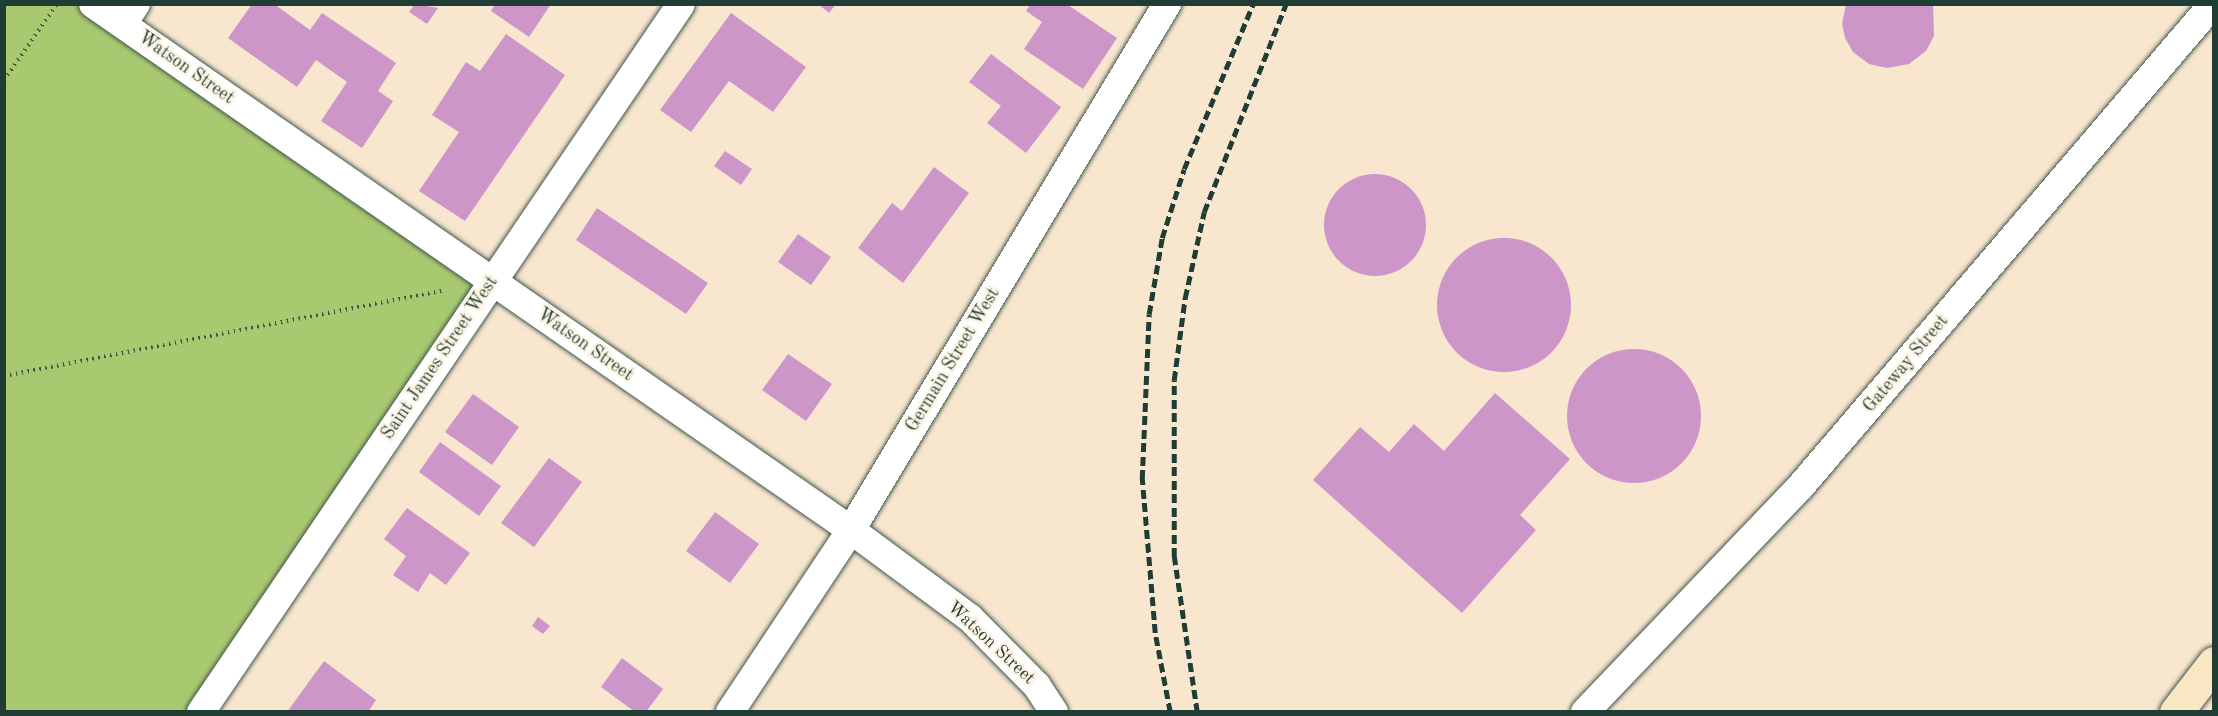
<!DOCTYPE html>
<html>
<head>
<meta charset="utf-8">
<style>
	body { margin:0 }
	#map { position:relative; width:2218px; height:716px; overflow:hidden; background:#f8e6cf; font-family:"Old Standard TT",serif }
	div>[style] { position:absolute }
	.green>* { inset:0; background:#a9c971 }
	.building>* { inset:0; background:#cd96c8 }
	.round { border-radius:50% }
	.path>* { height:4px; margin-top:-2px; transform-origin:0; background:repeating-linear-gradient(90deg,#40564b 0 1.5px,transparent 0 6px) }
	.roads { filter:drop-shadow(0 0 2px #40564b) drop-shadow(0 0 2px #40564b) }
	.street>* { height:28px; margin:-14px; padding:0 14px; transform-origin:14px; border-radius:14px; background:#fff }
	.secondary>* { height:33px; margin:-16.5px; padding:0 16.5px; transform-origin:16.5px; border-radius:16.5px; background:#f9e7c3 }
	.rail>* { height:4.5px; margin-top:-2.25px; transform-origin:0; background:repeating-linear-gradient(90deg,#1f3d34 0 9px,transparent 0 13.5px) }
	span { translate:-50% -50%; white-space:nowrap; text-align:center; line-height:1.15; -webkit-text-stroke:5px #fcf5e5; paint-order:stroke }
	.street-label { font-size:18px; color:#1f3d34 }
	.frame { position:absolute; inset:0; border:6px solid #1f3d34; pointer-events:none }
</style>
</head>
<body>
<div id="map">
	<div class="green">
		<div style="clip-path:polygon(4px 5px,93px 5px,493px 280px,201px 711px,5px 711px)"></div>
	</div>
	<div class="building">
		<div style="clip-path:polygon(252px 4px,274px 4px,310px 30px,322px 13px,396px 63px,378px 91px,393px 101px,362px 148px,321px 121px,347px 82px,316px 60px,297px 87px,228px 38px)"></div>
		<div style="clip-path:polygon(415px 4px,438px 8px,427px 24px,409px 12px)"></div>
		<div style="clip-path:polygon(495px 4px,551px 4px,529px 37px,491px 11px)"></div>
		<div style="clip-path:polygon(818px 4px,836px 4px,829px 13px)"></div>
		<div style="clip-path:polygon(1846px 4px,1933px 4px,1934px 36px,1926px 51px,1909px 64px,1887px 68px,1869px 64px,1853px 52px,1845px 38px,1842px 24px)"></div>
		<div style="clip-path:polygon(1030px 5px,1068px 5px,1117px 38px,1083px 89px,1024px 49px,1042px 22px,1026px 11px)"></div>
		<div style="clip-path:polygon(731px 13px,806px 67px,773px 112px,729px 81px,691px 132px,660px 110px)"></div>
		<div style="clip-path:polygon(506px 34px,565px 75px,465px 221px,419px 191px,459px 132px,432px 115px,466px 62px,480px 71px)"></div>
		<div style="clip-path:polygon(991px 54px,1061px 107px,1026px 153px,987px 123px,1001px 106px,969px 82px)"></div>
		<div style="clip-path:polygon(725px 151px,752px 169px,741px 185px,714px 166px)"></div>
		<div style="clip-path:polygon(934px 167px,969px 193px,903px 283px,858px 248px,892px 203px,902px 211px)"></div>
		<div class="round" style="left:1324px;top:174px;width:102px;height:102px"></div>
		<div style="clip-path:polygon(597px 208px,708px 283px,686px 314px,576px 240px)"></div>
		<div style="clip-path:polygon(798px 234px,831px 257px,811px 285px,778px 262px)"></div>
		<div class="round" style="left:1437px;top:238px;width:134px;height:134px"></div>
		<div class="round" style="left:1567px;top:349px;width:134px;height:134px"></div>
		<div style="clip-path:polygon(788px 354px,832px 384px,806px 421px,762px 390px)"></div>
		<div style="clip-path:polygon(1495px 393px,1570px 459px,1520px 515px,1536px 530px,1462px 613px,1313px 480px,1360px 427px,1389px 452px,1414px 424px,1444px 451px)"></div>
		<div style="clip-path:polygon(473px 394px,519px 427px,492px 465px,445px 432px)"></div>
		<div style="clip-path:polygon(440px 442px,501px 486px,479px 516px,419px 472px)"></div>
		<div style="clip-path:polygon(549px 458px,582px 482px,534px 547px,501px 523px)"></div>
		<div style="clip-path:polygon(407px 508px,470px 553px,446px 585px,430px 573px,418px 592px,393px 575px,406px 556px,384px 539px)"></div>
		<div style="clip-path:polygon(715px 512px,759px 544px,730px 583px,686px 551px)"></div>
		<div style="clip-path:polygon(538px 617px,550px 626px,543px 634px,532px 626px)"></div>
		<div style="clip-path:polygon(622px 658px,663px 689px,646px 712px,635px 712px,601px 687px)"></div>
		<div style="clip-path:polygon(324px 661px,376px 700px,368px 712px,287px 712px)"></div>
	</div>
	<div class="path">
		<div style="left:4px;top:80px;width:93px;rotate:-55.1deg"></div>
		<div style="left:4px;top:376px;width:449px;rotate:-11deg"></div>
	</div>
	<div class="roads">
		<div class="street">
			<div style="left:93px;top:4px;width:923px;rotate:34.76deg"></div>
			<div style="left:851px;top:530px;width:148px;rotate:36.5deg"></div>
			<div style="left:970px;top:618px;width:95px;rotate:45.4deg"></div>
			<div style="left:1037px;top:686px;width:31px;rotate:57deg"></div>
			<div style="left:123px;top:24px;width:24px;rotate:-57deg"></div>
			<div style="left:201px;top:712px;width:855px;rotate:-55.86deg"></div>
			<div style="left:730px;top:712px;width:219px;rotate:-56.4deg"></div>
			<div style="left:851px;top:530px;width:614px;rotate:-59deg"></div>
			<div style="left:1585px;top:712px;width:313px;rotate:-46.3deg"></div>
			<div style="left:1801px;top:486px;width:634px;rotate:-49.48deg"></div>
		</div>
		<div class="secondary">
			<div style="left:2176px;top:712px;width:62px;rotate:-52.2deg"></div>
		</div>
	</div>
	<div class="rail">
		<div style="left:1170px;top:712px;width:80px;rotate:-100.8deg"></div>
		<div style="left:1155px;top:633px;width:155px;rotate:-94.8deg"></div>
		<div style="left:1142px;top:479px;width:165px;rotate:-87.6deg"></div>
		<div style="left:1149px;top:314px;width:77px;rotate:-80.3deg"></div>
		<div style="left:1162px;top:238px;width:72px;rotate:-72.3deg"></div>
		<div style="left:1184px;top:169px;width:179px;rotate:-67.3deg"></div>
		<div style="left:1197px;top:712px;width:157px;rotate:-98.4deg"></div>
		<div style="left:1174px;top:557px;width:177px;rotate:-90deg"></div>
		<div style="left:1174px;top:380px;width:83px;rotate:-82.4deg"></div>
		<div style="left:1185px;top:298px;width:88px;rotate:-77.5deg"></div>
		<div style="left:1204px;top:212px;width:224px;rotate:-68.5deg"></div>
	</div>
	<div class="street-label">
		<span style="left:186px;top:68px;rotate:35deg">Watson Street</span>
		<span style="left:585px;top:345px;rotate:35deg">Watson Street</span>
		<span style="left:440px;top:358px;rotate:-56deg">Saint James Street West</span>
		<span style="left:953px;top:360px;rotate:-59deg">Germain Street West</span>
		<span style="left:1906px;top:364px;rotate:-50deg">Gateway Street</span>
		<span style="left:991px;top:643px;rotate:43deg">Watson Street</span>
	</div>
	<div class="frame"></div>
</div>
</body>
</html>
